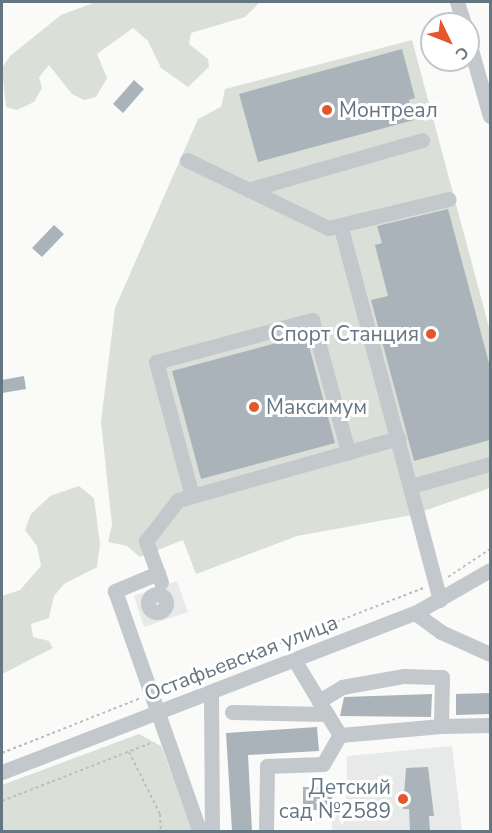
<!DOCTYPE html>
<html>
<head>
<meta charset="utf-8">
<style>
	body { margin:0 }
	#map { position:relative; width:492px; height:833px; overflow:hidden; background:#fafaf8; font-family:"Nunito Sans",sans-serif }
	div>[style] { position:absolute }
	.built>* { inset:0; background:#e8e9e9 }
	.green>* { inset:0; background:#dadfd7 }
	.building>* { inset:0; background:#aab3b9 }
	.path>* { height:2px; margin-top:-1px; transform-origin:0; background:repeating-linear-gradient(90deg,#bbbfc2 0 3px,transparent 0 6px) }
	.minor>* { height:15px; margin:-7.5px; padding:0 7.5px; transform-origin:7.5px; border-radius:7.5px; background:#c3c8cc }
	.minor>.ring { margin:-7.5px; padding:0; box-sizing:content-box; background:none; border:15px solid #c3c8cc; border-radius:50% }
	.dots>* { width:16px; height:16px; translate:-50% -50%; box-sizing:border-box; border:3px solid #fff; border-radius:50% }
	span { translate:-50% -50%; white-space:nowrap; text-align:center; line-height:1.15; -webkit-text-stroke:6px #fff; paint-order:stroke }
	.poi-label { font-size:21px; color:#657683 }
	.left { translate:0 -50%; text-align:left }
	.right { translate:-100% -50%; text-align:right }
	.street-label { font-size:21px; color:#657683 }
	.frame { position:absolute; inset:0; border:3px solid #657683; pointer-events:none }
	.north { position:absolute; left:420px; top:12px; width:60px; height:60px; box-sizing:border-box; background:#fff; border:2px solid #c1c8cd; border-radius:50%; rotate:133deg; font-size:16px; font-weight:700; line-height:24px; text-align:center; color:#657683 }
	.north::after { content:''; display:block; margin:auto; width:21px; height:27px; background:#e4572e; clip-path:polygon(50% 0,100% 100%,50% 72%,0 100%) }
</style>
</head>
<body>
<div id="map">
	<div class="built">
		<div style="clip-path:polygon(177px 581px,188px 612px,144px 627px,134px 596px)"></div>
		<div style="clip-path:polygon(452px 746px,462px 831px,332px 831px,332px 817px,346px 811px,347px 756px)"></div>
	</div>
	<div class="green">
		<div style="clip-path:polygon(96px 2px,260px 2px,245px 17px,191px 33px,189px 44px,208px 59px,209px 67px,188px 87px,161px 68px,148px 41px,133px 28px,97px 54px,107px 78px,96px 97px,84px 100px,72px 94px,49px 65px,39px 77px,42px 88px,34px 102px,17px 110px,6px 107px,2px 68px,10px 56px,61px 15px)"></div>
		<div style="clip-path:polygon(412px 40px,490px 331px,490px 488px,412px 515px,297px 536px,196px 574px,183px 540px,140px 557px,127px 546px,108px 542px,112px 525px,101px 422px,115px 308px,198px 119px,221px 107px,225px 89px)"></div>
		<div style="clip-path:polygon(79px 486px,94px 498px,100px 544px,97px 567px,64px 584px,54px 596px,49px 618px,31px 624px,33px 637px,49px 641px,53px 648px,2px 674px,2px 596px,20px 590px,41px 566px,37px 546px,25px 530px,31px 514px,50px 496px)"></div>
		<div style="clip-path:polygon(139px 734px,161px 746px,193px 831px,2px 832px,2px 785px)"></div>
	</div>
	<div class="building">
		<div style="clip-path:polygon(402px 49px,415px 98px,409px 100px,414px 120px,258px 162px,239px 94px)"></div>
		<div style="clip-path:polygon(134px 80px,144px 89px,123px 113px,113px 104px)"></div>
		<div style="clip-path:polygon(448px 209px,490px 367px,490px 440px,414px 461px,371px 300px,388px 296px,375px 245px,382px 243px,377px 226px)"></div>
		<div style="clip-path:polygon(54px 225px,64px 234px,42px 257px,32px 248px)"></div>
		<div style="clip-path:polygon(306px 335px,335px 443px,201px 479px,172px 371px)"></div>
		<div style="clip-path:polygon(24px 376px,26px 389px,2px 393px,2px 380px)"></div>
		<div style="clip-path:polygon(490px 693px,490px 714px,456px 715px,456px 694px)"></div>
		<div style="clip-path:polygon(432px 694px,431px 717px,340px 716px,344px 697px)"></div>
		<div style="clip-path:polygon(317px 727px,319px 751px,248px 755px,252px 831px,232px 831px,226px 733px)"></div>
		<div style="clip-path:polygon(428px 767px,434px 816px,429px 816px,430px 831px,410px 831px,409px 809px,403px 809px,406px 768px)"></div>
		<div style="clip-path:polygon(303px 787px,332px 787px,332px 810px,303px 810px)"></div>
	</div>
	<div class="path">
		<div style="left:448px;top:577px;width:50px;rotate:-33.7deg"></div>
		<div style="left:163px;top:689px;width:280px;rotate:-21.2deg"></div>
		<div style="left:129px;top:752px;width:69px;rotate:63.4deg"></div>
		<div style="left:160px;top:814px;width:18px;rotate:87deg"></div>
		<div style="left:2px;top:753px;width:149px;rotate:-21.6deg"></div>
		<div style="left:2px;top:801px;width:160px;rotate:-21.3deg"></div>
	</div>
	<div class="minor">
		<div style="left:457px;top:2px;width:23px;rotate:72deg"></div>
		<div style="left:468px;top:39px;width:80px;rotate:74.1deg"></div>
		<div style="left:187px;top:160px;width:157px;rotate:25.7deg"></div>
		<div style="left:328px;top:228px;width:124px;rotate:-13.5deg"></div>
		<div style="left:248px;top:190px;width:181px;rotate:-16deg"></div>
		<div style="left:341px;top:228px;width:385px;rotate:75.1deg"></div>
		<div style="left:411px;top:486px;width:82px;rotate:-15.6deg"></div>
		<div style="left:192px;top:496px;width:139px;rotate:-105deg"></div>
		<div style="left:156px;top:362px;width:162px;rotate:-15.1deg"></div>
		<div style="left:312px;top:320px;width:137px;rotate:74.7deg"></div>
		<div style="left:158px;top:573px;width:47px;rotate:157.3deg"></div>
		<div style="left:115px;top:591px;width:256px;rotate:70.6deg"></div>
		<div style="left:161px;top:582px;width:44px;rotate:-110.1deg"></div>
		<div style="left:146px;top:541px;width:52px;rotate:-52deg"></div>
		<div style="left:178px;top:500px;width:229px;rotate:-15.7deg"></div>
		<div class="ring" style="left:148px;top:594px;width:3px;height:3px"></div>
		<div style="left:415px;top:613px;width:32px;rotate:36deg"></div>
		<div style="left:441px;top:632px;width:54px;rotate:24.2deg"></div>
		<div style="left:295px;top:661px;width:47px;rotate:59deg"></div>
		<div style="left:319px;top:701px;width:27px;rotate:-31deg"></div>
		<div style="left:342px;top:687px;width:63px;rotate:-10.1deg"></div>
		<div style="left:404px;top:676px;width:38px;rotate:2deg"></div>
		<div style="left:442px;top:677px;width:49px;rotate:91.2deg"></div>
		<div style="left:441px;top:726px;width:101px;rotate:174.9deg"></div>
		<div style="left:340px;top:735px;width:40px;rotate:-122deg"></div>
		<div style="left:211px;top:692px;width:140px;rotate:89.6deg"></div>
		<div style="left:232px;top:712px;width:95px;rotate:1.2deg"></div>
		<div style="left:441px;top:726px;width:49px;rotate:-1.2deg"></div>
		<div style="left:2px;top:772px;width:443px;rotate:-21.1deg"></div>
		<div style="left:415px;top:613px;width:86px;rotate:-29.8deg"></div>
		<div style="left:266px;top:832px;width:66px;rotate:-89.1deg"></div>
		<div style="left:267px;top:766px;width:56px;rotate:-2deg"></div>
		<div style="left:323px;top:764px;width:34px;rotate:-60deg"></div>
	</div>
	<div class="dots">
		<div style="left:327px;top:110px;background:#e4572e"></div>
		<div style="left:431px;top:334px;background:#e4572e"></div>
		<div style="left:254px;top:407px;background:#e4572e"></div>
		<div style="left:403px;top:799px;background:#e4572e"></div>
	</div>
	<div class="poi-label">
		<span class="left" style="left:339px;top:110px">Монтреал</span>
		<span class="right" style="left:419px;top:334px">Спорт Станция</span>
		<span class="left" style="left:266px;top:407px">Максимум</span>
		<span class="right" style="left:391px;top:799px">Детский<br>сад №2589</span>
	</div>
	<div class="street-label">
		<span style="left:241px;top:658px;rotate:-21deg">Остафьевская улица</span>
	</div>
	<div class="frame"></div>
	<div class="north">С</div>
</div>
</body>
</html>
